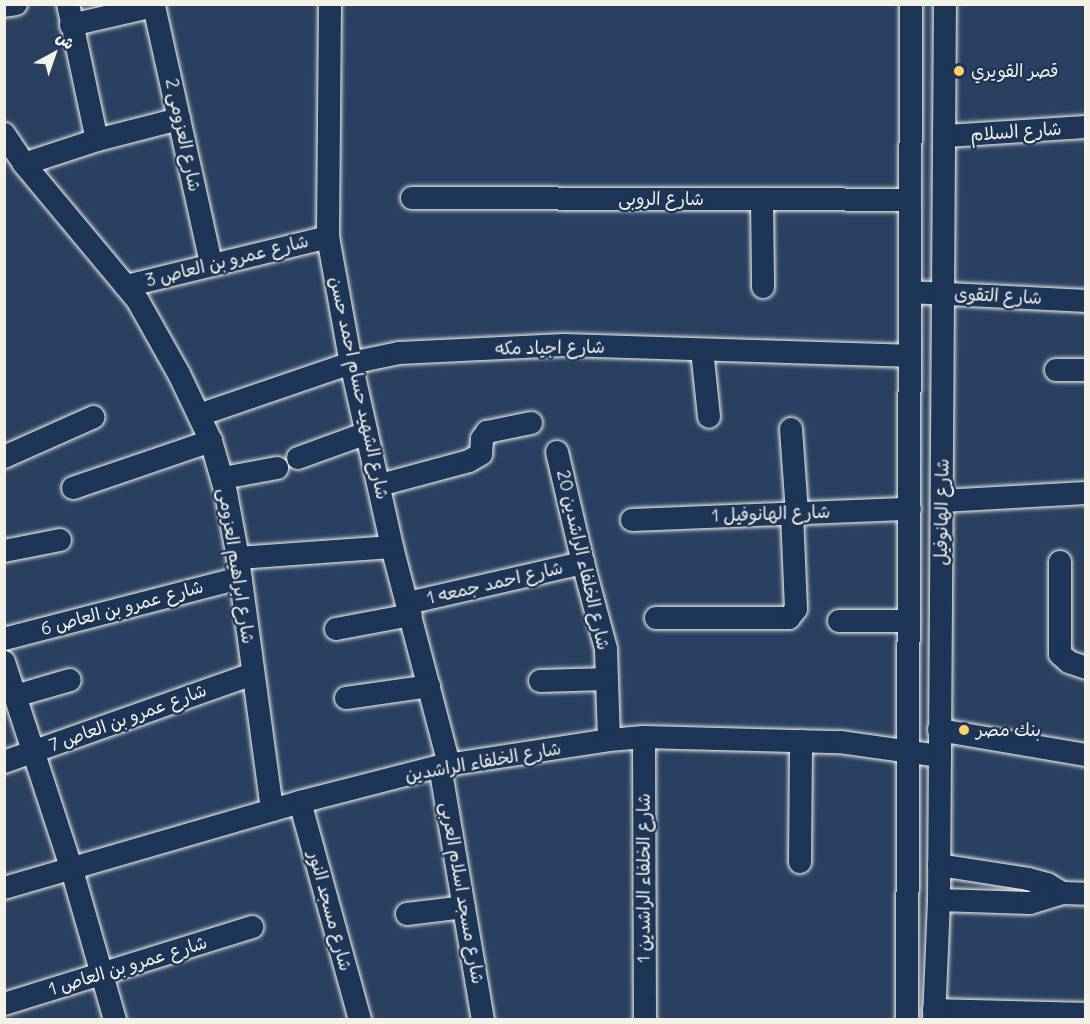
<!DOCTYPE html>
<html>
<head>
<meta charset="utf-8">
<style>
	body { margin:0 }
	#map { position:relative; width:1090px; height:1024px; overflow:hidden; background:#2a4060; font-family:Delius,"Playpen Sans Arabic",sans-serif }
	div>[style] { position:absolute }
	.roads { filter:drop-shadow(0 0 2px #f4f1e8) drop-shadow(0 0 2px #f4f1e8) }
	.minor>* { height:22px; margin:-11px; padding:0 11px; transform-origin:11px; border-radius:11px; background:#1d3557 }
	.dots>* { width:16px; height:16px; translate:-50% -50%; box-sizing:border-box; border:3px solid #1d3557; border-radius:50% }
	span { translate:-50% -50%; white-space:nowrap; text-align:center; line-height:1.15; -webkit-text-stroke:4.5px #1d3557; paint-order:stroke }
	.poi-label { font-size:18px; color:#f4f1e8 }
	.left { translate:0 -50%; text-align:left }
	.street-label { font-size:18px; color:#f4f1e8 }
	.frame { position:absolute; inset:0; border:6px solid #f4f1e8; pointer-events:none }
	.north { position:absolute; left:24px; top:24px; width:60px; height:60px; -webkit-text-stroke:4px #1d3557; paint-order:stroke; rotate:40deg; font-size:16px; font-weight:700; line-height:24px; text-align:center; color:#f4f1e8 }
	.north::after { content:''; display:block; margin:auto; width:21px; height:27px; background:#f4f1e8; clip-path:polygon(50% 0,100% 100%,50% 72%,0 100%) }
</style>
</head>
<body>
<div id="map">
	<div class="roads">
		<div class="minor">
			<div style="left:68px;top:4px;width:139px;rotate:78deg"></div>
			<div style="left:330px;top:4px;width:233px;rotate:90.5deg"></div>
			<div style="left:328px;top:237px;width:128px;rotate:79.7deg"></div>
			<div style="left:351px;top:363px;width:189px;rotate:77.4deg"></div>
			<div style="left:392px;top:547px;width:224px;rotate:75.3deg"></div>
			<div style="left:4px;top:6px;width:12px;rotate:-9deg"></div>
			<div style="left:71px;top:25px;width:85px;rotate:-12.9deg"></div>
			<div style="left:154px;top:6px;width:264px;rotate:77.5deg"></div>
			<div style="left:4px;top:134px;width:36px;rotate:56deg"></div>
			<div style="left:24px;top:164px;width:178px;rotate:50.2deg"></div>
			<div style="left:138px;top:301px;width:84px;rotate:60.7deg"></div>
			<div style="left:179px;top:374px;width:74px;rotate:64.5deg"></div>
			<div style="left:211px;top:441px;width:54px;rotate:73.9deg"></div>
			<div style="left:226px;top:493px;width:66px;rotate:79.5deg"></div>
			<div style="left:238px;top:558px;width:254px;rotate:82.3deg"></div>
			<div style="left:946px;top:136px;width:140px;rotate:-3.7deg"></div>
			<div style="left:24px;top:164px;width:77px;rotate:-18.2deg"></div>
			<div style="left:97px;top:140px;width:85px;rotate:-14.4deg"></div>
			<div style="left:412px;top:198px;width:497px;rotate:0.2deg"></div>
			<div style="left:762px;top:199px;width:88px;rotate:89.3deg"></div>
			<div style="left:126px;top:286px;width:208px;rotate:-13.6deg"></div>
			<div style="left:910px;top:292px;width:176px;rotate:2.9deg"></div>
			<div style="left:702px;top:350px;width:67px;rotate:84deg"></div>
			<div style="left:1056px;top:370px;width:30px"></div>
			<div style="left:199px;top:415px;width:161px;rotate:-18.9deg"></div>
			<div style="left:351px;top:363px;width:49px;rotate:-11.8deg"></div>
			<div style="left:399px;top:353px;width:165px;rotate:-2.8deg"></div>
			<div style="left:564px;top:345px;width:346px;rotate:1.8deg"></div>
			<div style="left:791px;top:429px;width:84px;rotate:85.9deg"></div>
			<div style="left:557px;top:452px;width:114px;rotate:76.8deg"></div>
			<div style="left:583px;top:563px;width:89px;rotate:75deg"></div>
			<div style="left:606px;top:649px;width:91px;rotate:88.1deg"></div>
			<div style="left:4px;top:457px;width:98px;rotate:-24deg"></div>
			<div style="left:298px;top:458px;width:73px;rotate:-19.9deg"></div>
			<div style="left:223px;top:478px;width:55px;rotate:-10.5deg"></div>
			<div style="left:380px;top:485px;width:92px;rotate:-15.1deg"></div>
			<div style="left:469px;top:461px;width:14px;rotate:-30deg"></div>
			<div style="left:481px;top:454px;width:15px;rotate:-86deg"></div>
			<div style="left:482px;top:439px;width:9px;rotate:-54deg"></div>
			<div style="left:487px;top:432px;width:45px;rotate:-11.6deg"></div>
			<div style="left:73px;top:488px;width:146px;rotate:-18.8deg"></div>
			<div style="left:942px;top:501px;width:144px;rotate:-3.2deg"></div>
			<div style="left:632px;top:520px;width:278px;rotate:-2.3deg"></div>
			<div style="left:4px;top:551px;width:57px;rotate:-11.1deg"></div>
			<div style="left:238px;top:558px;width:154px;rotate:-4.1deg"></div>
			<div style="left:1060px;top:562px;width:92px;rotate:90deg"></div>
			<div style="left:1060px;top:654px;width:12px;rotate:42deg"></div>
			<div style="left:1069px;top:662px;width:18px;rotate:19deg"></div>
			<div style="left:408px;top:603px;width:180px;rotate:-12.9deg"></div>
			<div style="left:656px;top:618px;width:133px"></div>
			<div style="left:789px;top:618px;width:11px;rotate:-52deg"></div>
			<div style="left:796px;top:609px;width:96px;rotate:-92.4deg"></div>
			<div style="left:839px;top:621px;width:70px"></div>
			<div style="left:336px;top:629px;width:76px;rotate:-10.6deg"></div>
			<div style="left:4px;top:639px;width:244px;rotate:-14.5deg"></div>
			<div style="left:4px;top:662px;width:219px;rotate:71.9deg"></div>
			<div style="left:72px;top:870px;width:156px;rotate:74deg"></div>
			<div style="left:540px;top:681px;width:67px;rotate:-1.7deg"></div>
			<div style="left:15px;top:696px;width:57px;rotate:-16.2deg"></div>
			<div style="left:346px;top:698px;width:84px;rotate:-8.2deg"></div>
			<div style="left:939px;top:730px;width:149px;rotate:9.7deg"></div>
			<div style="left:644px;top:737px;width:283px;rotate:89.8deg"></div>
			<div style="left:4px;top:762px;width:263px;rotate:-19.5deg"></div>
			<div style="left:440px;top:766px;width:258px;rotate:80.4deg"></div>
			<div style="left:300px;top:802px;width:226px;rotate:74.6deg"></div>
			<div style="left:800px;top:862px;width:121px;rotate:-89.5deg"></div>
			<div style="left:939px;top:865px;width:90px;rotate:8.9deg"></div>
			<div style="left:1028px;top:879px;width:20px;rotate:15deg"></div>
			<div style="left:1047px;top:884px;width:17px;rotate:31deg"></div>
			<div style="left:4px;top:888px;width:308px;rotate:-16.2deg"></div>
			<div style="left:300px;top:802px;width:145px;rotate:-14.4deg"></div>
			<div style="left:440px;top:766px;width:171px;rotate:-8.7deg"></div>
			<div style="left:609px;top:740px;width:35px;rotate:-5deg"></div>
			<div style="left:644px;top:737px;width:196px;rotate:1.5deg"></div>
			<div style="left:840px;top:742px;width:101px;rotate:8deg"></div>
			<div style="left:939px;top:900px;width:91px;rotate:1.9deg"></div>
			<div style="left:1030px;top:903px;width:34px;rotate:-17deg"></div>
			<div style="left:1062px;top:893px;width:24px;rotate:2deg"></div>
			<div style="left:407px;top:914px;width:57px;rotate:-7deg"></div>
			<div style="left:4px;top:1004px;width:260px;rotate:-17.2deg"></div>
			<div style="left:934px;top:1010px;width:152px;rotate:1.5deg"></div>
			<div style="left:907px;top:1020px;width:1016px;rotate:-89.77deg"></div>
			<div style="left:934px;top:1020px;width:120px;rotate:-87.6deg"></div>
			<div style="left:939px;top:900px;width:896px;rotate:-89.62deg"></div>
		</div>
	</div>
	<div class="dots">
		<div style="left:959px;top:71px;background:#ffd166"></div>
		<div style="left:964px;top:730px;background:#ffd166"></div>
	</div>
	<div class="poi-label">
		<span class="left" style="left:971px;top:71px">قصر القويري</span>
		<span class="left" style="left:976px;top:730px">بنك مصر</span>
	</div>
	<div class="street-label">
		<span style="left:1016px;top:132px;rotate:-4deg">شارع السلام</span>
		<span style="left:183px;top:135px;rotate:78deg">شارع العزومى 2</span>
		<span style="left:661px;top:199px">شارع الروبى</span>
		<span style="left:227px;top:261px;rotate:-14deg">شارع عمرو بن العاص 3</span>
		<span style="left:998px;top:296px;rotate:3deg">شارع التقوى</span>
		<span style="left:550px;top:348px;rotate:-1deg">شارع اجياد مكه</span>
		<span style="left:359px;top:388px;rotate:78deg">شارع الشهيد حسام احمد حسن</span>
		<span style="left:942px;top:512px;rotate:-89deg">شارع الهانوفيل</span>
		<span style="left:771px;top:514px;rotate:-2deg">شارع الهانوفيل 1</span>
		<span style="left:583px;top:560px;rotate:77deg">شارع الخلفاء الراشدين 20</span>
		<span style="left:236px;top:566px;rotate:81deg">شارع ابراهيم العزومى</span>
		<span style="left:495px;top:583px;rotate:-13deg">شارع احمد جمعه 1</span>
		<span style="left:122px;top:608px;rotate:-15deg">شارع عمرو بن العاص 6</span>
		<span style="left:128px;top:718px;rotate:-20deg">شارع عمرو بن العاص 7</span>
		<span style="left:483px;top:762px;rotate:-10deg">شارع الخلفاء الراشدين</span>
		<span style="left:644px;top:878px;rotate:-90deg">شارع الخلفاء الراشدين 1</span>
		<span style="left:462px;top:893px;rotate:80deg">شارع مسجد اسلام العربى</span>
		<span style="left:330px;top:911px;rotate:75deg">شارع مسجد النور</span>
		<span style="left:128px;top:966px;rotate:-17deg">شارع عمرو بن العاص 1</span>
	</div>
	<div class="frame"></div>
	<div class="north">ش</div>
</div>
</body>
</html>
